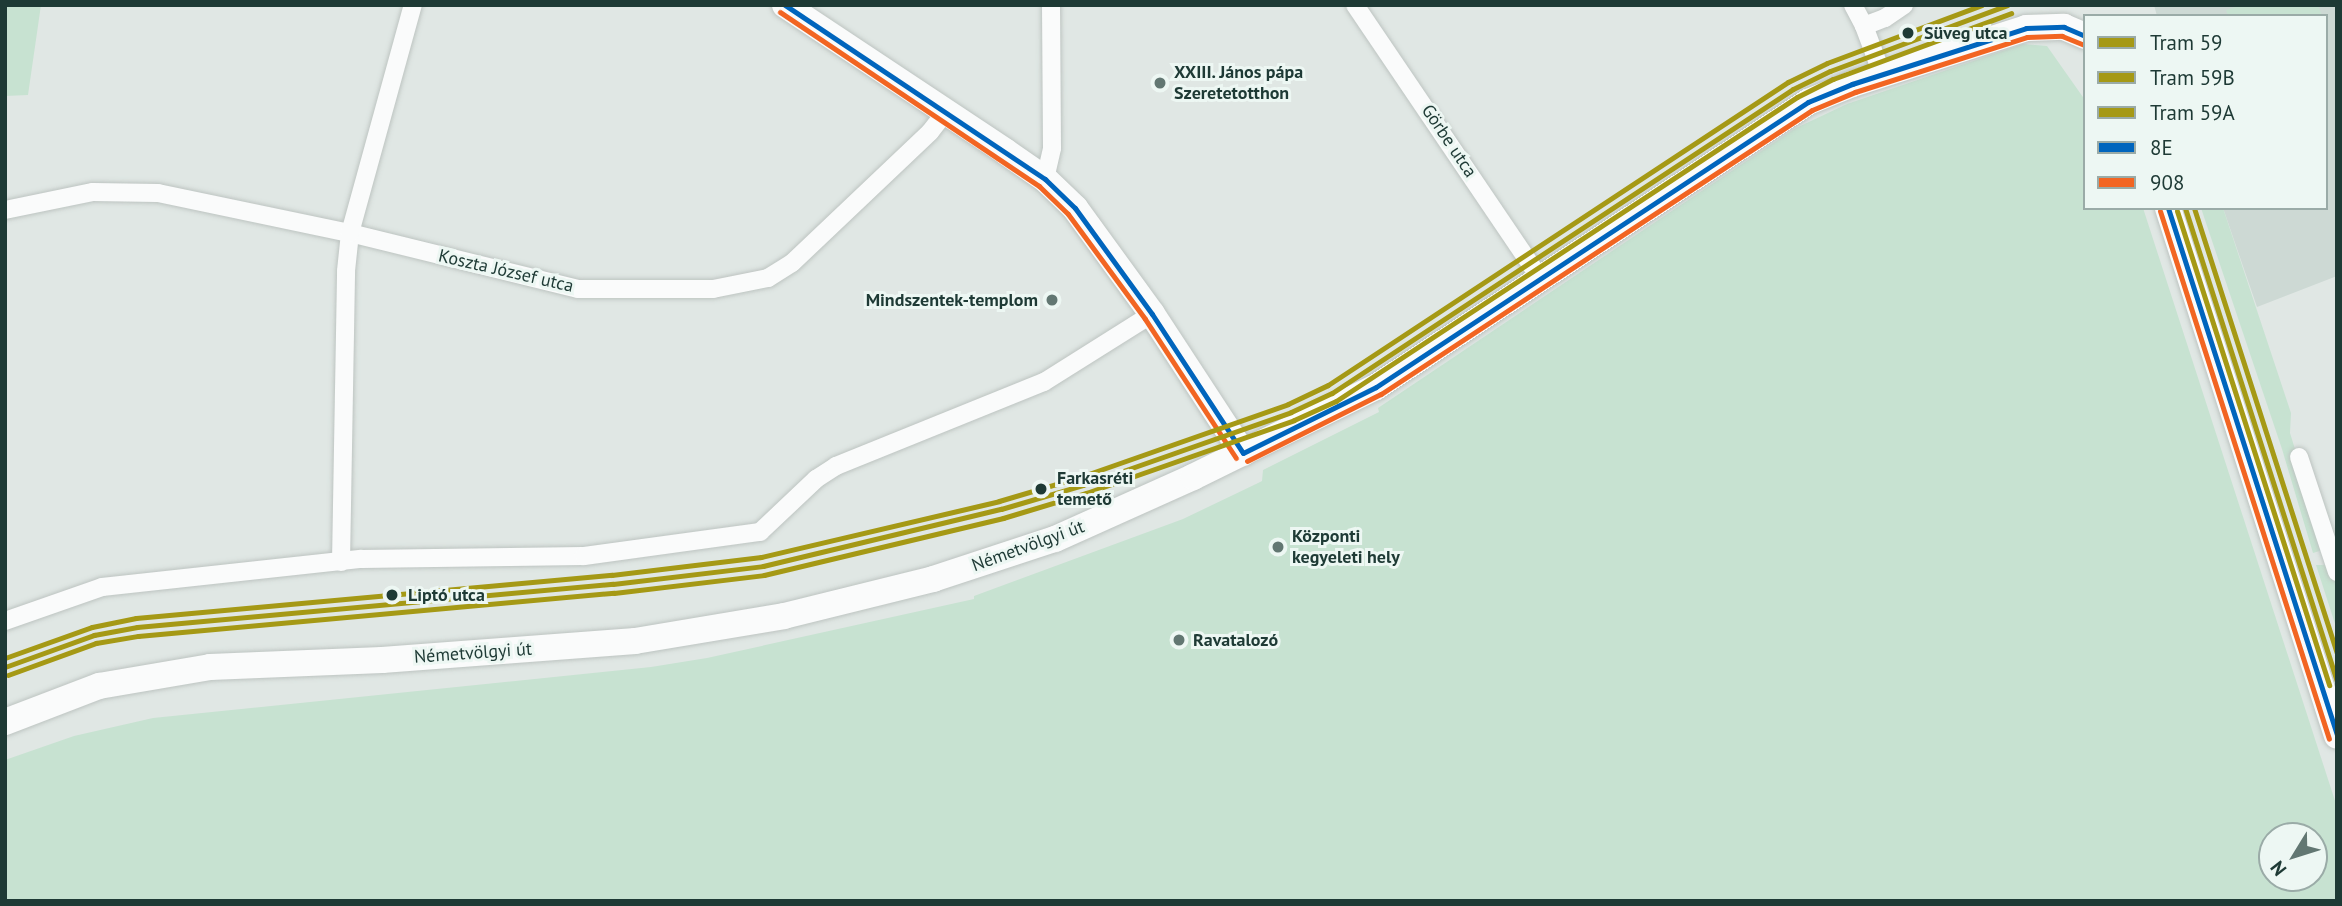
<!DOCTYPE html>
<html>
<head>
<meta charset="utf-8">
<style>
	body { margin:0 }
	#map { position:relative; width:2342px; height:906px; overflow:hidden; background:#e0e7e4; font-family:"PT Sans",sans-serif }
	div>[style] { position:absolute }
	.built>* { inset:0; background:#cdd9d4 }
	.green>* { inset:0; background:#c7e2d1 }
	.roads { filter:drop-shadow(0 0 2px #bdc4c1) drop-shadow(0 0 2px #bdc4c1) }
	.street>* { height:18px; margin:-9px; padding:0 9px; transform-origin:9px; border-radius:9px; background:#fafbfb }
	.secondary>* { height:26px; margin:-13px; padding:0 13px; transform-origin:13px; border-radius:13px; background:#fafbfb }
	.bus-1>* { height:5px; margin:-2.5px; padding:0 2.5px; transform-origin:2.5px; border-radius:2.5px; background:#0065bd }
	.bus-2>* { height:5px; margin:-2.5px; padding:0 2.5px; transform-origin:2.5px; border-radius:2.5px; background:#f26522 }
	.tram-1>* { height:5px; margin:-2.5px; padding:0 2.5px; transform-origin:2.5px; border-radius:2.5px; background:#a59915 }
	.tram-2>* { height:5px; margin:-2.5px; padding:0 2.5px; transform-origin:2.5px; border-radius:2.5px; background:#a59915 }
	.tram-3>* { height:5px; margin:-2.5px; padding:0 2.5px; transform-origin:2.5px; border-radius:2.5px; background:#a59915 }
	.dots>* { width:19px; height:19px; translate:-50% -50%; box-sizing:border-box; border:4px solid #edf7f3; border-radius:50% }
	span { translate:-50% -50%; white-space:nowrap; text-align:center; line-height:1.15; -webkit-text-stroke:6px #edf7f3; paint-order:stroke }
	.stop-label { font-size:18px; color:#1e3a35; font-weight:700 }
	.left { translate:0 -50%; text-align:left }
	.poi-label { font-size:18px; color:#1e3a35; font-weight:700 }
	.right { translate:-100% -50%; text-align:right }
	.street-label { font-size:18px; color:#1e3a35 }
	.frame { position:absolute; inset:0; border:7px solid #1e3a35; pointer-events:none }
	.legend { position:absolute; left:2083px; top:14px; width:245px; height:196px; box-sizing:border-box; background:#edf7f3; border:2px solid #9aaba7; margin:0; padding:9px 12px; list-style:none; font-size:21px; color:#1e3a35 }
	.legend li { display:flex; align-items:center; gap:14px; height:35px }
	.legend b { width:35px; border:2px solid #9aaba7 }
	.north { position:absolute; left:2258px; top:822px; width:70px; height:70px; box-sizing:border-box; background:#edf7f3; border:2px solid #9aaba7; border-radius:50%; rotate:232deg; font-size:19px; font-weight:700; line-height:28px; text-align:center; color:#1e3a35 }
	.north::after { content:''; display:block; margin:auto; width:24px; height:32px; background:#627772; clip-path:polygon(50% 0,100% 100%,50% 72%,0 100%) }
</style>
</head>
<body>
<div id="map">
	<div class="built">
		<div style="clip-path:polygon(2154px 5px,2337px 5px,2337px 276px,2257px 307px,2223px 208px,2326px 208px,2326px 16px,2157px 16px)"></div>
	</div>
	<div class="green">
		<div style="clip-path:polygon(5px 5px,41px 5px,28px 95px,5px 96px)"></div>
		<div style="clip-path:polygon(2241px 5px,2318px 5px,2322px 16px,2228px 16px,2226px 10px)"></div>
		<div style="clip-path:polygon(evenodd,2023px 44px,2047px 46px,2085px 100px,2085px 208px,2143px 208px,2337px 807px,2337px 901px,5px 901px,5px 760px,74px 736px,153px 718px,651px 667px,707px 658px,974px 599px,974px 596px,1183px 519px,1256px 484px,1262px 481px,1263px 470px,1379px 412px,1378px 408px,1794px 129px,1847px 104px,2023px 44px,2314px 836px,2314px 878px,2272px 878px,2272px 836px,2314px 836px)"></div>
		<div style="clip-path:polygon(2201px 208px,2223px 208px,2291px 413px,2290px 433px,2326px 549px,2313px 553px,2282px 449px)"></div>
		<div style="clip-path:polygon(2316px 565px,2327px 565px,2332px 572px,2337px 588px,2337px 630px)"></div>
	</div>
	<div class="roads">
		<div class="street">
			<div style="left:1355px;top:5px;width:330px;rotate:55.9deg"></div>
			<div style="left:1853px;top:5px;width:24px;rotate:62deg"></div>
			<div style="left:1864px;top:26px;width:51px;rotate:69.4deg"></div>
			<div style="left:1864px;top:26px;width:22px;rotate:-21deg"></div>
			<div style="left:1885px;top:18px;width:23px;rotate:-34deg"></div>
			<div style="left:1045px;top:179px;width:32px;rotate:-77deg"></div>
			<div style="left:1052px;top:148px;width:143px;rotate:-90.4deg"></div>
			<div style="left:5px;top:210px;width:90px;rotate:-11.6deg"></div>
			<div style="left:93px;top:192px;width:65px;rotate:0.9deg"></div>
			<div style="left:158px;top:193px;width:196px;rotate:11.8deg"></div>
			<div style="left:350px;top:233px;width:235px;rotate:13.8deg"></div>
			<div style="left:578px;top:289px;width:135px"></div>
			<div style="left:713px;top:289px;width:56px;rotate:-11.3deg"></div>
			<div style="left:768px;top:278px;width:28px;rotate:-32deg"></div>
			<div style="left:792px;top:263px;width:190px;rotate:-43.5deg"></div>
			<div style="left:930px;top:132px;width:28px;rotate:-52deg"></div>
			<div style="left:2299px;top:457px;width:121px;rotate:71.7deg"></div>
			<div style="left:341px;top:562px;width:291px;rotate:-89deg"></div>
			<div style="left:346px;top:271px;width:38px;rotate:-84deg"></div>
			<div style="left:350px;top:233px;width:237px;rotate:-74.6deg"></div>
			<div style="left:5px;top:621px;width:103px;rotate:-19.3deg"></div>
			<div style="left:102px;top:587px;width:261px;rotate:-6.2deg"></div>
			<div style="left:361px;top:559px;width:223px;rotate:-0.8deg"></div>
			<div style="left:584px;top:556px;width:178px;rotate:-7.8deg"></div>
			<div style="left:760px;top:532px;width:77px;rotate:-43.4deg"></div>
			<div style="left:816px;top:479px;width:24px;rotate:-33deg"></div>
			<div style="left:836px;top:466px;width:224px;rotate:-22deg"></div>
			<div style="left:1044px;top:382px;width:128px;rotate:-32.2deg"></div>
		</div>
		<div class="secondary">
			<div style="left:785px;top:5px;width:265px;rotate:33.6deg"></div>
			<div style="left:1006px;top:152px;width:47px;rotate:34.7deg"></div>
			<div style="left:1045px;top:179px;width:42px;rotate:44deg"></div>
			<div style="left:1075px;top:208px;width:131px;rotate:54deg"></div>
			<div style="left:1152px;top:314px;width:166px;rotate:56.8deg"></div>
			<div style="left:2168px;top:208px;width:554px;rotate:72.25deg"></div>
			<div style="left:5px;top:722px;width:101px;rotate:-21deg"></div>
			<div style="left:99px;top:686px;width:113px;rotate:-9.7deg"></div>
			<div style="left:210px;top:667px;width:172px;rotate:-2.3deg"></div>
			<div style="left:382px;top:660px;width:254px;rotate:-4.3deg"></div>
			<div style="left:635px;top:641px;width:151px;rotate:-9.5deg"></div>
			<div style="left:784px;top:616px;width:154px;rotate:-13.9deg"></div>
			<div style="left:933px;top:579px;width:128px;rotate:-18.2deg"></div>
			<div style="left:1055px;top:539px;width:151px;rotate:-24.2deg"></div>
			<div style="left:1193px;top:477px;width:204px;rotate:-26.2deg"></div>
			<div style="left:1376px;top:387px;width:518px;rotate:-33.41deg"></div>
			<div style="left:1808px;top:102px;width:48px;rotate:-22.2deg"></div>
			<div style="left:1852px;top:84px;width:183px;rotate:-17.8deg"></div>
			<div style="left:2026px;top:28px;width:38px;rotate:-2deg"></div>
			<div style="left:2064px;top:27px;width:23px;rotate:23deg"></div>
		</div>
	</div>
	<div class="bus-1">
		<div style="left:785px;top:5px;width:313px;rotate:33.8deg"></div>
		<div style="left:1045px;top:179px;width:42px;rotate:44deg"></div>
		<div style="left:1075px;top:208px;width:131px;rotate:54deg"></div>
		<div style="left:1152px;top:314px;width:166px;rotate:56.8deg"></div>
		<div style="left:2168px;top:208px;width:553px;rotate:72.22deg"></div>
		<div style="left:1243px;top:453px;width:148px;rotate:-26.4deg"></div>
		<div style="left:1376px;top:387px;width:518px;rotate:-33.41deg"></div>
		<div style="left:1808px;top:102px;width:48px;rotate:-22.2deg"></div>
		<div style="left:1852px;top:84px;width:183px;rotate:-17.8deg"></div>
		<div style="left:2026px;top:28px;width:38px;rotate:-2deg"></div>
		<div style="left:2064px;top:27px;width:23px;rotate:23deg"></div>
	</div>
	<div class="bus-2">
		<div style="left:780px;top:12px;width:312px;rotate:33.9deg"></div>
		<div style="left:1039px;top:186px;width:40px;rotate:44deg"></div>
		<div style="left:1068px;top:214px;width:130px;rotate:53.7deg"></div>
		<div style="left:1145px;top:319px;width:166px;rotate:56.8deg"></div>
		<div style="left:2160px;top:211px;width:554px;rotate:72.25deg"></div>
		<div style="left:1247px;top:461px;width:150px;rotate:-26.6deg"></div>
		<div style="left:1381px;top:394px;width:516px;rotate:-33.38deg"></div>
		<div style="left:1812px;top:110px;width:47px;rotate:-22.7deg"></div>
		<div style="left:1855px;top:92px;width:181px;rotate:-17.7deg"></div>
		<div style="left:2027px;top:37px;width:35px;rotate:-2deg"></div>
		<div style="left:2062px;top:36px;width:22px;rotate:22deg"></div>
	</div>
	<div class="tram-1">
		<div style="left:2185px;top:208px;width:497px;rotate:72.2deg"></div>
		<div style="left:5px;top:667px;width:95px;rotate:-19.8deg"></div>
		<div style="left:94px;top:635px;width:44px;rotate:-10.5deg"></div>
		<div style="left:137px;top:627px;width:478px;rotate:-5.2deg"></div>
		<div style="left:613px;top:584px;width:151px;rotate:-6.8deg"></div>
		<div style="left:763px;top:566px;width:245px;rotate:-13.5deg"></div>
		<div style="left:1001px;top:509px;width:85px;rotate:-16.3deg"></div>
		<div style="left:1083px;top:485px;width:220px;rotate:-19.3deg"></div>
		<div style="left:1291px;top:412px;width:45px;rotate:-24.9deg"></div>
		<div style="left:1332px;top:393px;width:552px;rotate:-33.4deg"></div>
		<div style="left:1793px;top:89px;width:41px;rotate:-25.9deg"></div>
		<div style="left:1830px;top:71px;width:189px;rotate:-20.4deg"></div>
	</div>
	<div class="tram-2">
		<div style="left:2177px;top:211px;width:498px;rotate:72.2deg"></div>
		<div style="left:8px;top:675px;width:94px;rotate:-20deg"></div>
		<div style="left:96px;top:643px;width:43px;rotate:-9.5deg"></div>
		<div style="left:138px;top:636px;width:478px;rotate:-5.2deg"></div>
		<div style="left:614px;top:593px;width:151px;rotate:-6.8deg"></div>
		<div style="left:764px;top:575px;width:246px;rotate:-13.4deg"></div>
		<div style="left:1003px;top:518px;width:87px;rotate:-16.8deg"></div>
		<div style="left:1086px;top:493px;width:220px;rotate:-19.3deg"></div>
		<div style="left:1294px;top:420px;width:46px;rotate:-24.3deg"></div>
		<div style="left:1336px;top:401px;width:552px;rotate:-33.4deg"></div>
		<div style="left:1797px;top:97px;width:40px;rotate:-26.6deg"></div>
		<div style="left:1833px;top:79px;width:190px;rotate:-20.3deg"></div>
	</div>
	<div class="tram-3">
		<div style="left:2194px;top:208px;width:467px;rotate:72.2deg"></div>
		<div style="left:5px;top:658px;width:92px;rotate:-19.6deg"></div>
		<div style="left:92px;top:627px;width:45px;rotate:-11.6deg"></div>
		<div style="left:136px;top:618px;width:478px;rotate:-5.2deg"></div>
		<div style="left:612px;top:575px;width:150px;rotate:-6.9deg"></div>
		<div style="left:761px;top:557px;width:244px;rotate:-13.2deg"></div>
		<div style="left:999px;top:501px;width:84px;rotate:-16.5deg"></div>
		<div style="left:1080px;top:477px;width:220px;rotate:-19.3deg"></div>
		<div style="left:1288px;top:404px;width:44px;rotate:-25.4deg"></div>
		<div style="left:1328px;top:385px;width:551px;rotate:-33.37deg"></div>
		<div style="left:1788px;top:82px;width:43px;rotate:-26deg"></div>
		<div style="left:1827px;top:63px;width:165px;rotate:-20.5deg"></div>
	</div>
	<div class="dots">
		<div style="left:1908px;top:33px;background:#1e3a35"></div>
		<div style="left:1160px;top:83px;background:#627772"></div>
		<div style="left:1052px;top:300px;background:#627772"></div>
		<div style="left:1041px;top:489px;background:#1e3a35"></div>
		<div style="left:1278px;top:547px;background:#627772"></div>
		<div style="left:392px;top:595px;background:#1e3a35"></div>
		<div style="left:1179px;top:640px;background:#627772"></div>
	</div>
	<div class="stop-label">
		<span class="left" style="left:1924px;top:33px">Süveg utca</span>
		<span class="left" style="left:1057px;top:489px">Farkasréti<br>temető</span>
		<span class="left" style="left:408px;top:595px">Liptó utca</span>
	</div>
	<div class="poi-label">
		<span class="left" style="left:1174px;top:83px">XXIII. János pápa<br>Szeretetotthon</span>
		<span class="right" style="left:1038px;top:300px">Mindszentek-templom</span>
		<span class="left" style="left:1292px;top:547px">Központi<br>kegyeleti hely</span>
		<span class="left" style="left:1193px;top:640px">Ravatalozó</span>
	</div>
	<div class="street-label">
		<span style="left:1449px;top:141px;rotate:56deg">Görbe utca</span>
		<span style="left:506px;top:271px;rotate:13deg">Koszta József utca</span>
		<span style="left:1028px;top:546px;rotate:-20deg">Németvölgyi út</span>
		<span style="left:473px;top:653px;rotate:-4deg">Németvölgyi út</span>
	</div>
	<div class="frame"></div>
	<ul class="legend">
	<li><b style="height:9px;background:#a59915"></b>Tram 59</li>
	<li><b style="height:9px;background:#a59915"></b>Tram 59B</li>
	<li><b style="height:9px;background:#a59915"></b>Tram 59A</li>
	<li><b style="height:9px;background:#0065bd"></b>8E</li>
	<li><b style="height:9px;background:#f26522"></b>908</li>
	</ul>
	<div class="north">N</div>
</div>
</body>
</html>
